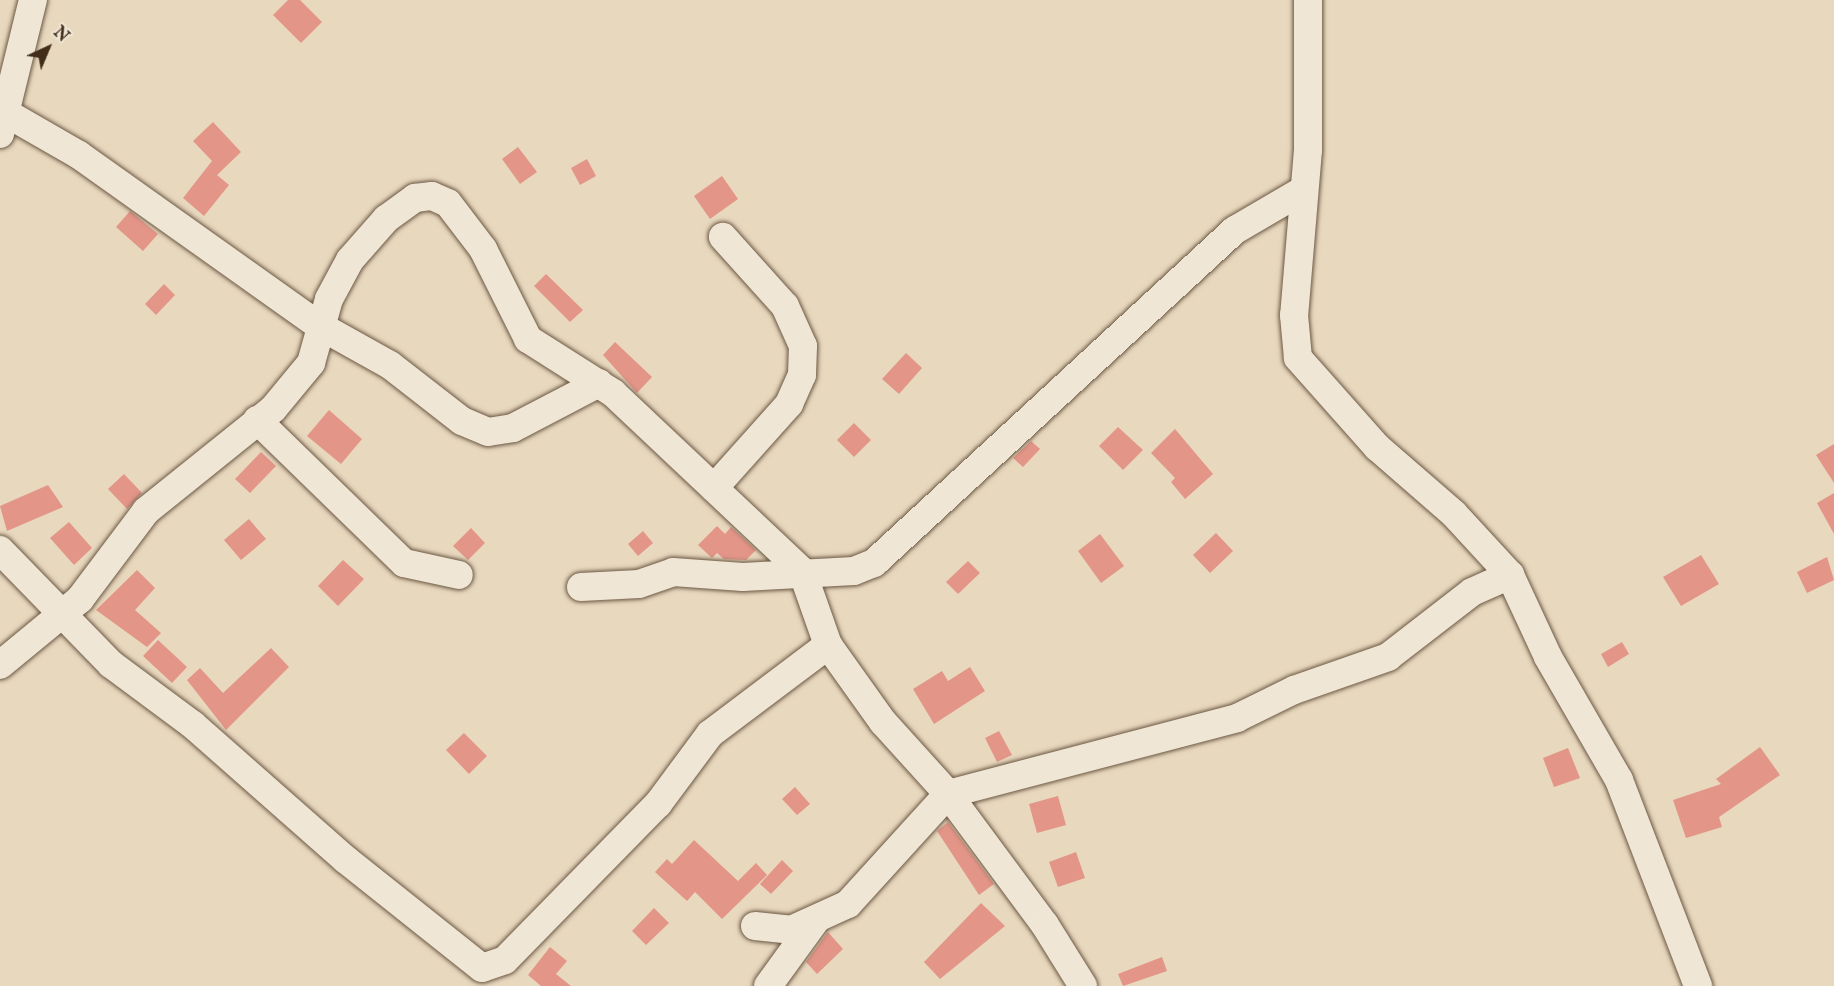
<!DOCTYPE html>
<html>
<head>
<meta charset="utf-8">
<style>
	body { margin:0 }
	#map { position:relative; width:1834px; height:986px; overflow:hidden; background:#e8d8be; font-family:"IM FELL English",serif }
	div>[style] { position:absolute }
	.building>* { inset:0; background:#e39588 }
	.roads { filter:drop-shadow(0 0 2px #6b5843) drop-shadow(0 0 2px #6b5843) }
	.minor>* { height:28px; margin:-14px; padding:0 14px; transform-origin:14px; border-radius:14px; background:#f0e6d5 }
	span { translate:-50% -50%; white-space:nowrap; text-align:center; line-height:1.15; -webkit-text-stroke:6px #f0e6d5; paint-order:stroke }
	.north { position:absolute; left:18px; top:18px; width:60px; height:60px; -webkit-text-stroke:4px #f0e6d5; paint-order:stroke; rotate:44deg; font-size:16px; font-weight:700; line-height:24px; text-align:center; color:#412d1a }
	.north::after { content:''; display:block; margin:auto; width:21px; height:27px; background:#412d1a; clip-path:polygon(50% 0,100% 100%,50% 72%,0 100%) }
</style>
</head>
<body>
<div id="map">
	<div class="building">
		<div style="clip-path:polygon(288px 0,300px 0,322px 22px,301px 43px,273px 15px)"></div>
		<div style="clip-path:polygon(213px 122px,241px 152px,217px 175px,229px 185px,204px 216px,183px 198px,212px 161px,193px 141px)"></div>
		<div style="clip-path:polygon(518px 147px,537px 172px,520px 184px,502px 159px)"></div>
		<div style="clip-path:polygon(587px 159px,596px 176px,580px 185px,571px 168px)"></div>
		<div style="clip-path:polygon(722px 176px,738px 199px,710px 219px,694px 196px)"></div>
		<div style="clip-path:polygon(130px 211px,158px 234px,143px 251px,116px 227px)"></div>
		<div style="clip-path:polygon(546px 274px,583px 310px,570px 322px,534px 286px)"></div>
		<div style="clip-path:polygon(164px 284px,175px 295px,156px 315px,145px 304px)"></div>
		<div style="clip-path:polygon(615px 342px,652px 377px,637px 393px,603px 355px)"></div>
		<div style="clip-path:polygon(906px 353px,922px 368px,899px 394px,882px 379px)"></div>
		<div style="clip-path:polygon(329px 410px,362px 439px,341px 464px,307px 436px)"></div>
		<div style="clip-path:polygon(854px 423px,871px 440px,854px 457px,837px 440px)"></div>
		<div style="clip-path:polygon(1118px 427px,1143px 450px,1123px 470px,1099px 446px)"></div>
		<div style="clip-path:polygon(1175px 429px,1213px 474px,1185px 499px,1171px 482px,1175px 478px,1151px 453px)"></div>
		<div style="clip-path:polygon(1031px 441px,1040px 449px,1023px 467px,1013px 458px)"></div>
		<div style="clip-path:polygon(1834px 444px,1834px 483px,1816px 455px)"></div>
		<div style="clip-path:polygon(261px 452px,276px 466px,250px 493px,235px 479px)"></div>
		<div style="clip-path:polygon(124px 474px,142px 493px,127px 509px,108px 489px)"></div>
		<div style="clip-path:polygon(48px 485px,63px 507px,7px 531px,0 506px)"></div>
		<div style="clip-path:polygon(1834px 493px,1834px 534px,1817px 503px)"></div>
		<div style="clip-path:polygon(249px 519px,266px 539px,241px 560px,224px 540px)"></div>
		<div style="clip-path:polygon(69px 522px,92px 548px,74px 565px,50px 538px)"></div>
		<div style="clip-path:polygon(717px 526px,725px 534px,731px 527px,756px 550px,746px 560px,724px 559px,717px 553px,712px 558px,698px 545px)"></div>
		<div style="clip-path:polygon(471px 528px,485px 543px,468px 560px,453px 546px)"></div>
		<div style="clip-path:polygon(643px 531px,653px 543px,638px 556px,628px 544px)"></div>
		<div style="clip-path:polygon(1216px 533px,1233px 551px,1210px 573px,1193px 555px)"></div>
		<div style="clip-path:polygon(1100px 534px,1124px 566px,1101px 583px,1078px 551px)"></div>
		<div style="clip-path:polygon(1701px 555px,1719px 584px,1681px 606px,1663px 577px)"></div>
		<div style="clip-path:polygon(1827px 557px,1834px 580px,1807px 593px,1797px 572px)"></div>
		<div style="clip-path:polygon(343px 560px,364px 579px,338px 606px,318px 586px)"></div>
		<div style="clip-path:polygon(968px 561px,980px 573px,958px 594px,946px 582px)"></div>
		<div style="clip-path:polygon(137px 570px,155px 588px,135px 610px,161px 633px,147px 647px,96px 610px)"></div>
		<div style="clip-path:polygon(158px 640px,187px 667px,172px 683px,143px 656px)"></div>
		<div style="clip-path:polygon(1622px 642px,1629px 654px,1608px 667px,1601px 654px)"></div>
		<div style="clip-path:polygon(271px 648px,289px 667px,226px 730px,187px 680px,200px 668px,223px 693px)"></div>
		<div style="clip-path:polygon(970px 667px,985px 691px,934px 724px,913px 689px,942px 671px,948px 681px)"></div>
		<div style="clip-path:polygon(999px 731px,1012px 755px,997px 762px,985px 738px)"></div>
		<div style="clip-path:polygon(464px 733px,487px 756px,469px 774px,446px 750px)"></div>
		<div style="clip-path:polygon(1760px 747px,1780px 775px,1719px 817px,1722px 827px,1686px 838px,1673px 800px,1721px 784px,1716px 779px)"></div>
		<div style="clip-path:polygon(1568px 748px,1580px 778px,1554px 787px,1543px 758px)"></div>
		<div style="clip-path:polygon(795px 787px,810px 804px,797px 815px,782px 799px)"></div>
		<div style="clip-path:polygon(1058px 796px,1066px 825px,1037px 833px,1029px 804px)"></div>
		<div style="clip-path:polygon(948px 822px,994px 884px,979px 895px,937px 831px)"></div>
		<div style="clip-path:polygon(694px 840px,738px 881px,756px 863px,767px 875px,722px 919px,695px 892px,687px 901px,655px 872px,667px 859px,672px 864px)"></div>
		<div style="clip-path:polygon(1076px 852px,1085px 878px,1058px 887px,1049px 862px)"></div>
		<div style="clip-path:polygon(782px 860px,793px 871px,771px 894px,760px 884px)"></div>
		<div style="clip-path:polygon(981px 903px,1005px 926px,940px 979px,924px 962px)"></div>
		<div style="clip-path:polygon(654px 908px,669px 923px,646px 945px,632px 931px)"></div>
		<div style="clip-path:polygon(828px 932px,843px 949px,817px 974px,806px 962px)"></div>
		<div style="clip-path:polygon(550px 947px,567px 961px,556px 974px,571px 986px,541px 986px,528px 975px)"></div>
		<div style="clip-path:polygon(1162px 957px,1167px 971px,1123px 986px,1118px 974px)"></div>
	</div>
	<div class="roads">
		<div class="minor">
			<div style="left:1308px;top:0;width:150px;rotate:90deg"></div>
			<div style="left:1308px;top:150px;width:166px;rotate:94.8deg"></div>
			<div style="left:1294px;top:315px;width:43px;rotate:84.7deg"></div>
			<div style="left:1298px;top:358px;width:119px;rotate:48.4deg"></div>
			<div style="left:1377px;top:447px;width:102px;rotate:41deg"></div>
			<div style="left:1454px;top:514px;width:83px;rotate:47.4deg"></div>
			<div style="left:1510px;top:575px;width:90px;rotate:65.1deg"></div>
			<div style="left:1548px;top:657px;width:142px;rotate:60deg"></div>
			<div style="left:1619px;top:780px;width:221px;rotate:69deg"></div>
			<div style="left:6px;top:113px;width:84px;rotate:29.9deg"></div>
			<div style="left:79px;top:155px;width:296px;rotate:35.4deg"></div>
			<div style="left:320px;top:326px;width:80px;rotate:29.1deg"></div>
			<div style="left:390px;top:365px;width:91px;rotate:37.9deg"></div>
			<div style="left:462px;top:421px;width:28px;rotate:23deg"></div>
			<div style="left:488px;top:432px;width:25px;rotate:-9deg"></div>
			<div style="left:513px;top:428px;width:97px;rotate:-27.6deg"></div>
			<div style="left:0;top:134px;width:138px;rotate:-76.2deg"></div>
			<div style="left:257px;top:420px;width:205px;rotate:44.2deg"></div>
			<div style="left:404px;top:563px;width:56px;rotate:12.3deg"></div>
			<div style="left:714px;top:488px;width:113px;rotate:-48.2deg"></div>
			<div style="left:789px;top:404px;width:32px;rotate:-66deg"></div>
			<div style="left:802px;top:375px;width:29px;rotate:-88deg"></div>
			<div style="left:803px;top:346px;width:44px;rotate:-114.2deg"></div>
			<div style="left:785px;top:306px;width:93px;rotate:-131.9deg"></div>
			<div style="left:0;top:550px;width:159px;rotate:45.8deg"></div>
			<div style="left:111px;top:664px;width:102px;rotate:36.6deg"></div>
			<div style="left:193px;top:725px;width:203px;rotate:41.4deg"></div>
			<div style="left:345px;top:859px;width:175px;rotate:38.5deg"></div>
			<div style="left:482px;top:968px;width:24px;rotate:-19deg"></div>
			<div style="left:505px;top:960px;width:219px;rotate:-45.6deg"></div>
			<div style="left:658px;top:804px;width:87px;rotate:-53.4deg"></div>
			<div style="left:710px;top:734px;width:148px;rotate:-37deg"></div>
			<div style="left:581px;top:587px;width:58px;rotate:-3deg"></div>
			<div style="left:639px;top:584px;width:36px;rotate:-19deg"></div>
			<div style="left:673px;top:572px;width:70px;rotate:4.1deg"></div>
			<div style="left:743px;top:577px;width:111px;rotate:-3.1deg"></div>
			<div style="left:854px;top:571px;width:22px;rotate:-22deg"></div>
			<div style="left:874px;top:563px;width:491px;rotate:-42.7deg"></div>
			<div style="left:1235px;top:230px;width:75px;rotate:-30.3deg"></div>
			<div style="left:0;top:665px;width:104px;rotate:-39.5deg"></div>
			<div style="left:80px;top:599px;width:110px;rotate:-53.1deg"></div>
			<div style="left:146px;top:511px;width:163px;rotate:-38.8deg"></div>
			<div style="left:273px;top:409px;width:60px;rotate:-50.4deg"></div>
			<div style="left:311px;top:363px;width:66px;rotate:-74.3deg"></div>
			<div style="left:329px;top:299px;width:44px;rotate:-61.7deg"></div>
			<div style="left:350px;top:260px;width:55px;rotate:-48.7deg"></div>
			<div style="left:386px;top:219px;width:36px;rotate:-36deg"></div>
			<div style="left:415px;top:198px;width:17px;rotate:-7deg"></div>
			<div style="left:432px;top:196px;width:17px;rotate:24deg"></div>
			<div style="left:448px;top:203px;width:58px;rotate:52.7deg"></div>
			<div style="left:483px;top:249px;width:101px;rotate:63.4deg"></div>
			<div style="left:528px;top:339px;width:101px;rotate:32.4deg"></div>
			<div style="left:613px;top:393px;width:260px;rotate:43.3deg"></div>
			<div style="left:802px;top:571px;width:78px;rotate:70.6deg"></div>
			<div style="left:828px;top:645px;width:95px;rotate:54.5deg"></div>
			<div style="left:883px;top:722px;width:97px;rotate:47.9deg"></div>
			<div style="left:948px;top:794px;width:299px;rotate:-14.7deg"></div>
			<div style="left:1237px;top:718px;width:64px;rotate:-26.2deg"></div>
			<div style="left:1294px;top:690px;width:100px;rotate:-19.3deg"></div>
			<div style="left:1388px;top:657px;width:106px;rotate:-37.7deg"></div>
			<div style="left:1472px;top:592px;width:42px;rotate:-24.1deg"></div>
			<div style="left:755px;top:926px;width:36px;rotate:6deg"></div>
			<div style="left:791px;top:930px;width:63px;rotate:-24.5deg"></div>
			<div style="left:848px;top:904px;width:149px;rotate:-47.7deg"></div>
			<div style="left:948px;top:794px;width:163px;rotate:53.5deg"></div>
			<div style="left:1045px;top:925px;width:72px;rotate:58.1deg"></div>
			<div style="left:768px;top:986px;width:82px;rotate:-54deg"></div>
		</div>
	</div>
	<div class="north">N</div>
</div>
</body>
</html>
